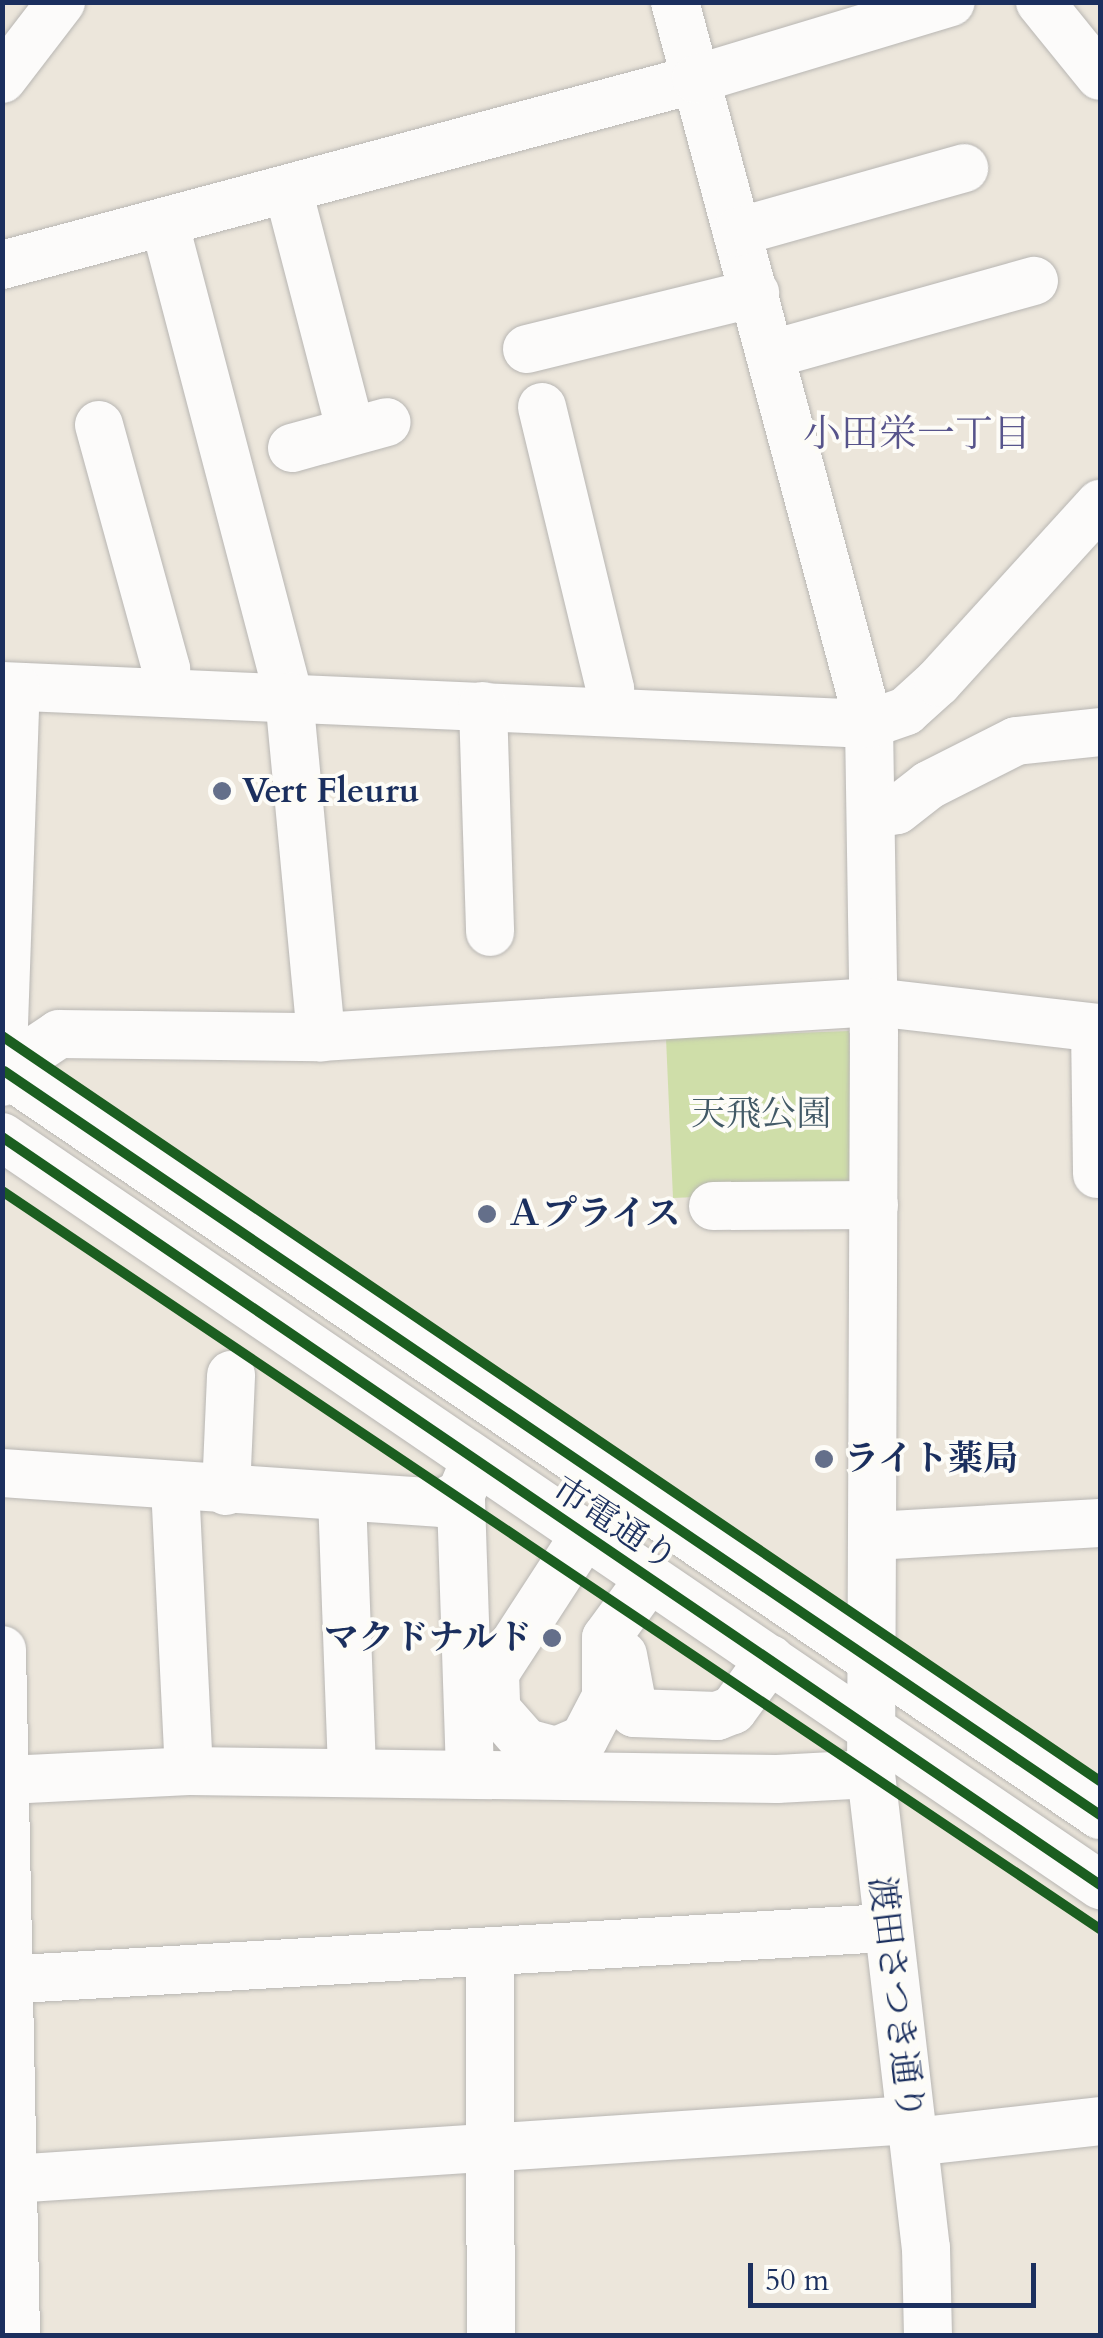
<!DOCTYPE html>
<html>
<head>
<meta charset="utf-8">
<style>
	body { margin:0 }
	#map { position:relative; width:1103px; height:2338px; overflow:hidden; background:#ece6db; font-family:Cardo,"Noto Serif JP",serif }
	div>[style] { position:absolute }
	.green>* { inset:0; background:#cfdea9 }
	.roads { filter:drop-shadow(0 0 2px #b8b6b3) drop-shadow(0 0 2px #b8b6b3) }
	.minor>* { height:48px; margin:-24px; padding:0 24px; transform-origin:24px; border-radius:24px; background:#fcfbfa }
	.cycleway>* { height:10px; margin:-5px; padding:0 5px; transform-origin:5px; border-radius:5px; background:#1b5e20 }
	.dots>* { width:28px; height:28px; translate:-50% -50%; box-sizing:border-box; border:5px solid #fdfcf7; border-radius:50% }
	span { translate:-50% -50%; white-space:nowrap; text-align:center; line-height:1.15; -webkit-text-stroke:8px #fdfcf7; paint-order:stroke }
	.poi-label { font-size:35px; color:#1b2f5e; font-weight:700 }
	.left { translate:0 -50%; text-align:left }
	.right { translate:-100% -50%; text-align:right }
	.park-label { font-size:35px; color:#425966 }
	.street-label { font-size:35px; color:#1b2f5e }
	.neighbourhood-label { font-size:38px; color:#57548b }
	.frame { position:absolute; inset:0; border:5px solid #1b2f5e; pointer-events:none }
	.scale { position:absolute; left:748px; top:2263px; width:288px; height:45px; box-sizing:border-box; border:5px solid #1b2f5e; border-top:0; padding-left:12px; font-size:30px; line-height:35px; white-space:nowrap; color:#1b2f5e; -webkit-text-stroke:8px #fdfcf7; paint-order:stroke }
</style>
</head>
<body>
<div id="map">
	<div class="green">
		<div style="clip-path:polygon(849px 1031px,855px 1190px,673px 1198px,666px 1038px)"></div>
	</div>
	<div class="roads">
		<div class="minor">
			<div style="left:675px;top:2px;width:748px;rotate:74.96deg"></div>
			<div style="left:869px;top:724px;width:308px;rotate:89.1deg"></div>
			<div style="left:874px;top:1032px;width:742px;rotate:90.23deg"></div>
			<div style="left:871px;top:1774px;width:477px;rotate:83.4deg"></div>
			<div style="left:926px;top:2248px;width:88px;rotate:88.7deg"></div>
			<div style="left:1040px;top:2px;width:95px;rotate:51deg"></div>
			<div style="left:2px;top:79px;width:97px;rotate:-52.5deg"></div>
			<div style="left:288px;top:190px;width:249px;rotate:75.4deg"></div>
			<div style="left:165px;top:225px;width:488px;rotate:75.3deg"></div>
			<div style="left:289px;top:697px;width:342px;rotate:84.6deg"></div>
			<div style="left:737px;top:232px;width:236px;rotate:-15.7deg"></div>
			<div style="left:2px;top:265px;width:718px;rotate:-15deg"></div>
			<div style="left:696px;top:79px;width:266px;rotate:-16.8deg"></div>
			<div style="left:527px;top:349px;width:235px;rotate:-13.8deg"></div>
			<div style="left:772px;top:354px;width:272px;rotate:-15.6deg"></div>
			<div style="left:542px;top:407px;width:290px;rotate:76.4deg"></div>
			<div style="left:610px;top:689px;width:23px;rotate:92deg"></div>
			<div style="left:99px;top:425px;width:253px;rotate:74.6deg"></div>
			<div style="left:166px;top:669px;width:22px;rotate:93deg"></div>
			<div style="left:292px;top:448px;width:98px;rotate:-15.3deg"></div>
			<div style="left:2px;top:686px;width:868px;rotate:2.51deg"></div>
			<div style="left:869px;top:724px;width:39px;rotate:-19deg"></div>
			<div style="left:906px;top:711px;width:43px;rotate:-42.2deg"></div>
			<div style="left:938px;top:682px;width:241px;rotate:-47.7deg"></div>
			<div style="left:483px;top:706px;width:226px;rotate:88.2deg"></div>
			<div style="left:874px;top:814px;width:23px;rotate:-10deg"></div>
			<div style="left:897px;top:810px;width:41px;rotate:-38deg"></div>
			<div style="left:929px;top:785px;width:97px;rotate:-26.8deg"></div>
			<div style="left:1016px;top:741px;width:84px;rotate:-6.1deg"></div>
			<div style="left:1095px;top:1028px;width:146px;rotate:89.2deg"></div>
			<div style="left:2px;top:1070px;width:1327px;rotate:34.16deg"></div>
			<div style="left:4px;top:1071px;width:66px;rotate:-33.9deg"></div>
			<div style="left:59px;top:1034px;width:262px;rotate:0.7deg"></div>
			<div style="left:321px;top:1037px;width:554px;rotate:-3.62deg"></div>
			<div style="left:874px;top:1002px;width:227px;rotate:6.6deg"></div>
			<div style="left:2px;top:1082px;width:395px;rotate:-88deg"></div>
			<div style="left:2px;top:1137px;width:1329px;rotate:34.26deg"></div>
			<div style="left:713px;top:1206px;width:161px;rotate:-0.4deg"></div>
			<div style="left:2px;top:1473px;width:441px;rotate:3.9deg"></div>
			<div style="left:442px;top:1503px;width:21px;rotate:-25deg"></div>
			<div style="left:175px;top:1486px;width:285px;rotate:87.2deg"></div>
			<div style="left:226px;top:1491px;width:116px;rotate:-87.5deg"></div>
			<div style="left:342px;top:1497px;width:273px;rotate:87.9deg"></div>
			<div style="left:584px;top:1536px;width:163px;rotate:123deg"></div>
			<div style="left:495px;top:1673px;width:36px;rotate:88deg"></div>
			<div style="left:496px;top:1709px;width:45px;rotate:48.6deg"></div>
			<div style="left:526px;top:1743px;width:31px;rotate:15deg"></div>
			<div style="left:556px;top:1751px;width:30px;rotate:-23deg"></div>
			<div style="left:584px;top:1739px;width:47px;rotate:-62.4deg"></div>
			<div style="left:606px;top:1697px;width:59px;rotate:-90deg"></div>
			<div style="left:606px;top:1638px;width:73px;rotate:-53.9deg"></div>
			<div style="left:874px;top:1536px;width:226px;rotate:-3.3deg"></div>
			<div style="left:2px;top:1650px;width:686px;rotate:88.83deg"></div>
			<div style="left:623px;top:1655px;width:59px;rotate:79.3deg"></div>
			<div style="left:634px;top:1713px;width:83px;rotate:2.1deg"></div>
			<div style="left:717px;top:1716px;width:17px;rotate:-21deg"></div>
			<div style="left:733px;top:1710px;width:63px;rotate:-54deg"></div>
			<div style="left:470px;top:1772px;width:278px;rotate:-91.9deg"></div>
			<div style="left:461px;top:1494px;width:28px;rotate:-67deg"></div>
			<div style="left:7px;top:1780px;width:182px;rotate:-2.8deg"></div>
			<div style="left:189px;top:1771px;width:588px;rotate:0.78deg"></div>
			<div style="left:777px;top:1779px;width:94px;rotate:-3deg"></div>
			<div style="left:490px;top:1954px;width:382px;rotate:89.9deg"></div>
			<div style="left:2px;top:1980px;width:886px;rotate:-3.37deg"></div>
			<div style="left:914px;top:2142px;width:187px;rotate:-6.4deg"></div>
			<div style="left:12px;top:2179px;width:900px;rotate:-3.76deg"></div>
		</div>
	</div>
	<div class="cycleway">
		<div style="left:2px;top:1036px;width:1327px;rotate:34.16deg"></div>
		<div style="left:4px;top:1071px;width:1325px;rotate:34.17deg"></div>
		<div style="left:2px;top:1137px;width:1329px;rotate:34.26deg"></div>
		<div style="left:2px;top:1191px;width:1323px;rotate:33.91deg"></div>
	</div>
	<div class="dots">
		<div style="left:222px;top:791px;background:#646f8a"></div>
		<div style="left:487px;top:1214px;background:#646f8a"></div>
		<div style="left:824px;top:1459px;background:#646f8a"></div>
		<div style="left:552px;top:1638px;background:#646f8a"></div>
	</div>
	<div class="poi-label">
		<span class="left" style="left:242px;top:791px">Vert Fleuru</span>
		<span class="left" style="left:507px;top:1214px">Ａプライス</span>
		<span class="left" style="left:844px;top:1459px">ライト薬局</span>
		<span class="right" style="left:532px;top:1638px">マクドナルド</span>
	</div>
	<div class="park-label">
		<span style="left:761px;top:1114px">天飛公園</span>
	</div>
	<div class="street-label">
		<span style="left:615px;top:1524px;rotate:33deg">市電通り</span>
		<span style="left:896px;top:1998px;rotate:83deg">渡田さつき通り</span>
	</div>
	<div class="neighbourhood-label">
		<span style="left:917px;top:435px">小田栄一丁目</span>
	</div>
	<div class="frame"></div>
	<div class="scale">50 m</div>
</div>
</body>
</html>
